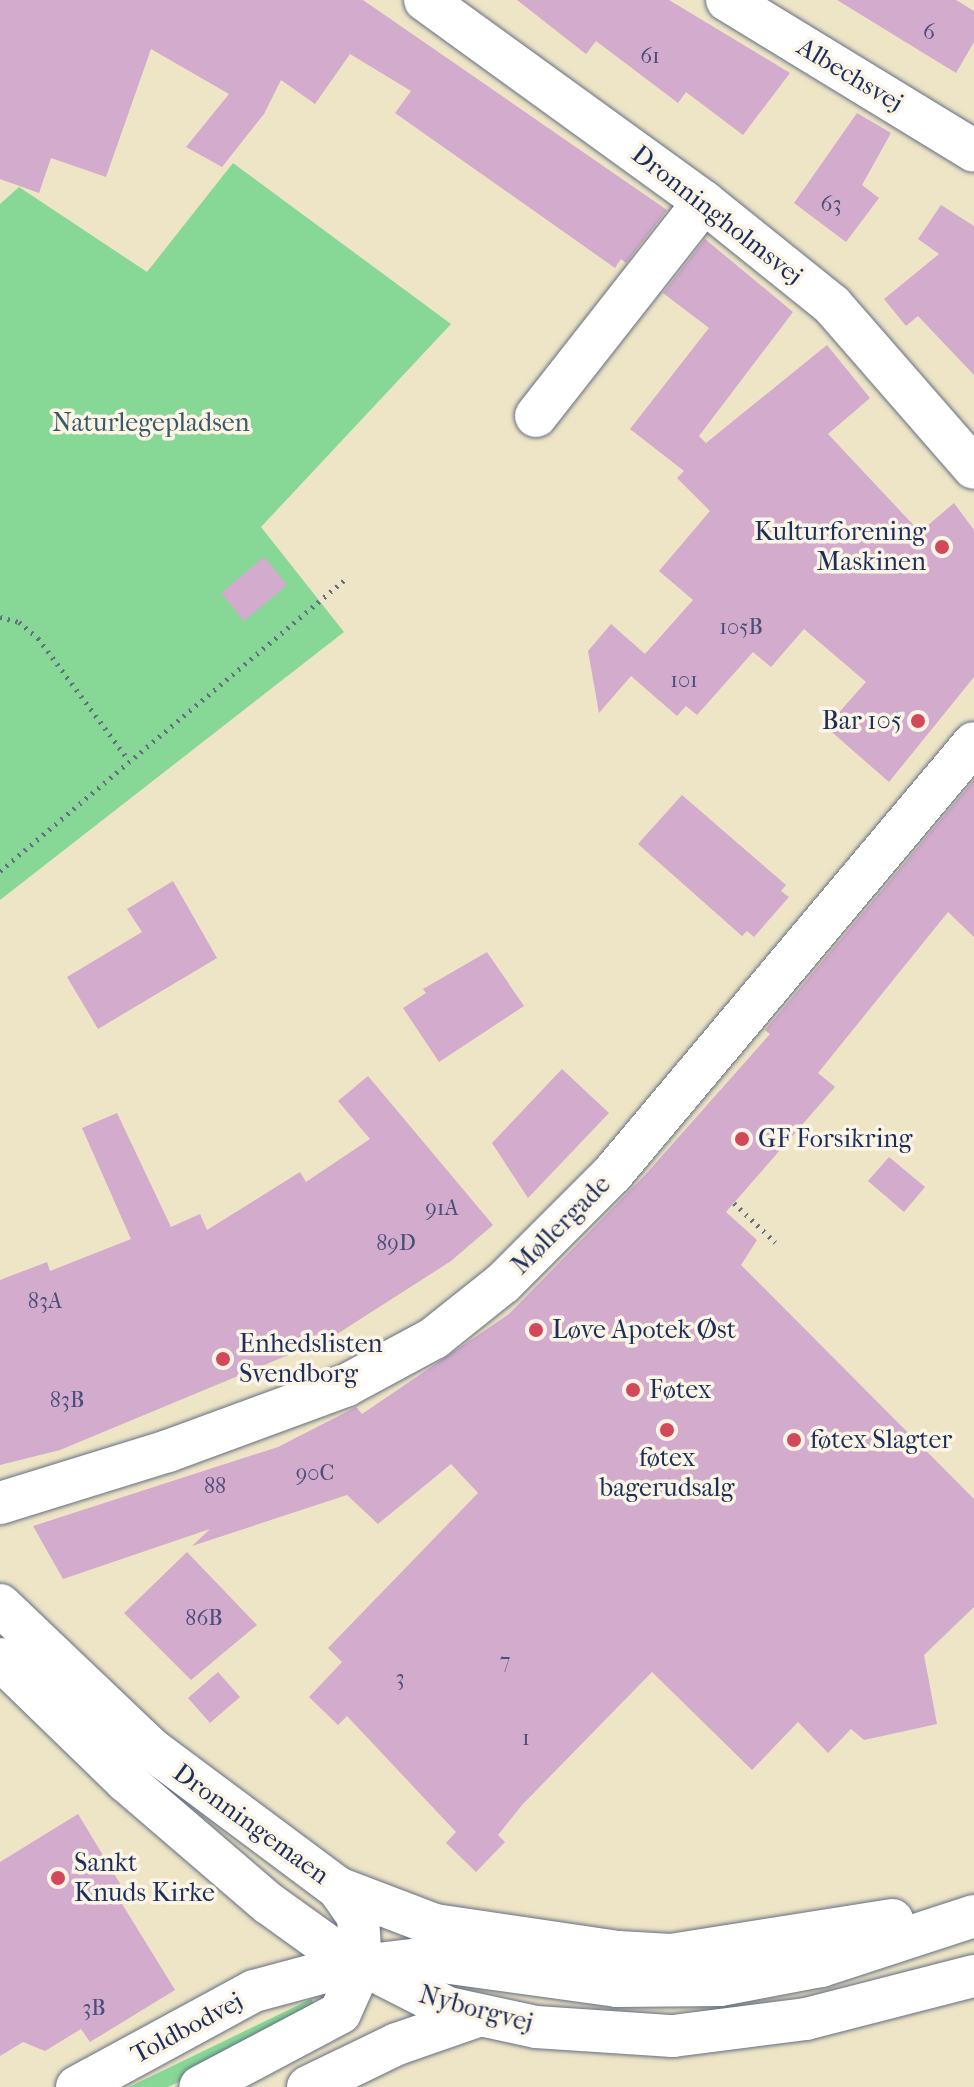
<!DOCTYPE html>
<html>
<head>
<meta charset="utf-8">
<style>
	body { margin:0 }
	#map { position:relative; width:974px; height:2087px; overflow:hidden; background:#eee5c6; font-family:"IM FELL French Canon",serif }
	div>[style] { position:absolute }
	.green>* { inset:0; background:#87d797 }
	.building>* { inset:0; background:#d3abcd }
	.path>* { height:5px; margin-top:-2.5px; transform-origin:0; background:repeating-linear-gradient(90deg,#656f82 0 2px,transparent 0 8px) }
	.roads { filter:drop-shadow(0 0 2px #656f82) drop-shadow(0 0 2px #656f82) }
	.minor>* { height:42px; margin:-21px; padding:0 21px; transform-origin:21px; border-radius:21px; background:#fff }
	.dots>* { width:22px; height:22px; translate:-50% -50%; box-sizing:border-box; border:4px solid #fcf5e5; border-radius:50% }
	span { translate:-50% -50%; white-space:nowrap; text-align:center; line-height:1.15; -webkit-text-stroke:7px #fcf5e5; paint-order:stroke }
	.number-label { font-size:22px; color:#494e7a }
	.number-label span { -webkit-text-stroke-width:0 }
	.street-label { font-size:26px; color:#1b2f5e }
	.park-label { font-size:26px; color:#36596c }
	.poi-label { font-size:26px; color:#1b2f5e }
	.right { translate:-100% -50%; text-align:right }
	.left { translate:0 -50%; text-align:left }
</style>
</head>
<body>
<div id="map">
	<div class="green">
		<div style="clip-path:polygon(233px 163px,451px 324px,261px 527px,344px 632px,0 900px,0 204px,19px 187px,147px 272px)"></div>
		<div style="clip-path:polygon(311px 1999px,320px 2015px,168px 2087px,129px 2087px)"></div>
	</div>
	<div class="building">
		<div style="clip-path:polygon(0 0,363px 0,667px 210px,626px 263px,621px 259px,615px 268px,395px 113px,411px 91px,350px 54px,315px 104px,281px 80px,264px 114px,222px 167px,186px 147px,229px 94px,151px 49px,106px 177px,51px 158px,39px 193px,0 179px)"></div>
		<div style="clip-path:polygon(517px 0,669px 0,790px 73px,743px 135px,686px 92px,678px 103px,596px 41px,586px 54px)"></div>
		<div style="clip-path:polygon(837px 0,956px 0,974px 11px,974px 42px,956px 73px)"></div>
		<div style="clip-path:polygon(857px 113px,891px 133px,862px 185px,879px 198px,846px 242px,794px 203px)"></div>
		<div style="clip-path:polygon(941px 205px,974px 226px,974px 375px,918px 316px,906px 326px,884px 299px,939px 254px,918px 239px)"></div>
		<div style="clip-path:polygon(705px 239px,793px 312px,699px 436px,706px 443px,827px 345px,870px 398px,828px 434px,920px 532px,954px 503px,974px 530px,974px 677px,889px 782px,826px 727px,866px 682px,804px 629px,771px 667px,753px 652px,697px 715px,686px 706px,677px 716px,631px 676px,599px 713px,588px 651px,611px 624px,645px 654px,693px 600px,659px 571px,710px 511px,677px 478px,684px 471px,630px 429px,709px 328px,663px 293px)"></div>
		<div style="clip-path:polygon(264px 557px,287px 585px,244px 621px,221px 593px)"></div>
		<div style="clip-path:polygon(974px 780px,974px 937px,948px 912px,818px 1073px,835px 1087px,726px 1212px,757px 1240px,741px 1265px,974px 1499px,974px 1607px,924px 1655px,937px 1724px,864px 1740px,851px 1729px,828px 1753px,798px 1722px,752px 1770px,652px 1672px,522px 1805px,498px 1835px,505px 1842px,476px 1872px,446px 1843px,456px 1832px,347px 1716px,338px 1725px,309px 1697px,342px 1662px,328px 1648px,478px 1493px,451px 1464px,378px 1524px,347px 1495px,192px 1546px,210px 1529px,63px 1579px,33px 1526px,278px 1447px,356px 1407px,362px 1414px,509px 1314px,646px 1174px,770px 1034px,765px 1030px)"></div>
		<div style="clip-path:polygon(682px 795px,786px 885px,781px 891px,789px 897px,754px 937px,747px 931px,742px 936px,638px 844px)"></div>
		<div style="clip-path:polygon(173px 881px,217px 958px,98px 1029px,67px 977px,142px 932px,127px 909px)"></div>
		<div style="clip-path:polygon(487px 952px,524px 1006px,439px 1062px,403px 1008px,426px 993px,423px 989px)"></div>
		<div style="clip-path:polygon(562px 1069px,609px 1113px,528px 1198px,492px 1143px)"></div>
		<div style="clip-path:polygon(368px 1076px,493px 1225px,451px 1261px,334px 1336px,60px 1450px,0 1465px,0 1280px,47px 1262px,50px 1271px,131px 1239px,82px 1128px,117px 1113px,171px 1227px,200px 1214px,207px 1230px,300px 1172px,306px 1182px,370px 1139px,338px 1101px)"></div>
		<div style="clip-path:polygon(889px 1157px,925px 1187px,904px 1212px,868px 1181px)"></div>
		<div style="clip-path:polygon(187px 1552px,257px 1625px,191px 1680px,124px 1613px)"></div>
		<div style="clip-path:polygon(218px 1672px,240px 1697px,210px 1723px,188px 1698px)"></div>
		<div style="clip-path:polygon(78px 1814px,127px 1895px,119px 1899px,175px 1990px,90px 2042px,81px 2029px,45px 2051px,23px 2042px,0 2056px,0 1862px)"></div>
	</div>
	<div class="path">
		<div style="left:0;top:617px;width:20px;rotate:15deg"></div>
		<div style="left:19px;top:622px;width:25px;rotate:40deg"></div>
		<div style="left:38px;top:638px;width:151px;rotate:53.4deg"></div>
		<div style="left:0;top:871px;width:453px;rotate:-40.2deg"></div>
		<div style="left:734px;top:1203px;width:57px;rotate:43.6deg"></div>
	</div>
	<div class="roads">
		<div class="minor">
			<div style="left:425px;top:0;width:344px;rotate:35.9deg"></div>
			<div style="left:704px;top:202px;width:164px;rotate:38.8deg"></div>
			<div style="left:832px;top:305px;width:216px;rotate:48.9deg"></div>
			<div style="left:727px;top:0;width:289px;rotate:31.4deg"></div>
			<div style="left:536px;top:416px;width:272px;rotate:-51.9deg"></div>
			<div style="left:0;top:1503px;width:176px;rotate:-17.2deg"></div>
			<div style="left:168px;top:1451px;width:189px;rotate:-20.2deg"></div>
			<div style="left:345px;top:1386px;width:101px;rotate:-28.3deg"></div>
			<div style="left:434px;top:1338px;width:88px;rotate:-38.6deg"></div>
			<div style="left:503px;top:1283px;width:156px;rotate:-45deg"></div>
			<div style="left:613px;top:1173px;width:561px;rotate:-49.99deg"></div>
			<div style="left:0;top:1605px;width:207px;rotate:43.6deg"></div>
			<div style="left:150px;top:1748px;width:234px;rotate:36.7deg"></div>
			<div style="left:338px;top:1888px;width:35px;rotate:55deg"></div>
			<div style="left:358px;top:1917px;width:49px;rotate:86.5deg"></div>
			<div style="left:361px;top:1966px;width:51px;rotate:114.1deg"></div>
			<div style="left:340px;top:2013px;width:158px;rotate:152.1deg"></div>
			<div style="left:0;top:1659px;width:175px;rotate:44.1deg"></div>
			<div style="left:126px;top:1781px;width:187px;rotate:40.7deg"></div>
			<div style="left:268px;top:1903px;width:79px;rotate:35.7deg"></div>
			<div style="left:332px;top:1949px;width:130px;rotate:27deg"></div>
			<div style="left:448px;top:2008px;width:90px;rotate:12.2deg"></div>
			<div style="left:536px;top:2027px;width:137px;rotate:3.8deg"></div>
			<div style="left:673px;top:2036px;width:134px;rotate:-7.3deg"></div>
			<div style="left:806px;top:2019px;width:173px;rotate:-14.4deg"></div>
			<div style="left:338px;top:1888px;width:104px;rotate:20.9deg"></div>
			<div style="left:435px;top:1925px;width:185px;rotate:8.4deg"></div>
			<div style="left:618px;top:1952px;width:53px;rotate:3.2deg"></div>
			<div style="left:671px;top:1955px;width:224px;rotate:-9deg"></div>
			<div style="left:77px;top:2087px;width:201px;rotate:-28.5deg"></div>
			<div style="left:254px;top:1991px;width:85px;rotate:-15deg"></div>
			<div style="left:336px;top:1969px;width:86px;rotate:-6.7deg"></div>
			<div style="left:421px;top:1959px;width:198px;rotate:7.8deg"></div>
			<div style="left:617px;top:1986px;width:103px;rotate:-0.6deg"></div>
			<div style="left:720px;top:1985px;width:103px;rotate:-10.7deg"></div>
			<div style="left:821px;top:1966px;width:161px;rotate:-18.1deg"></div>
			<div style="left:308px;top:2087px;width:99px;rotate:-25.8deg"></div>
			<div style="left:397px;top:2044px;width:86px;rotate:-19.1deg"></div>
		</div>
	</div>
	<div class="dots">
		<div style="left:942px;top:547px;background:#d1495b"></div>
		<div style="left:918px;top:721px;background:#d1495b"></div>
		<div style="left:742px;top:1139px;background:#d1495b"></div>
		<div style="left:536px;top:1330px;background:#d1495b"></div>
		<div style="left:223px;top:1359px;background:#d1495b"></div>
		<div style="left:633px;top:1390px;background:#d1495b"></div>
		<div style="left:667px;top:1430px;background:#d1495b"></div>
		<div style="left:794px;top:1440px;background:#d1495b"></div>
		<div style="left:58px;top:1878px;background:#d1495b"></div>
	</div>
	<div class="number-label">
		<span style="left:929px;top:33px">6</span>
		<span style="left:650px;top:57px">61</span>
		<span style="left:831px;top:205px">63</span>
		<span style="left:741px;top:628px">105B</span>
		<span style="left:684px;top:681px">101</span>
		<span style="left:442px;top:1209px">91A</span>
		<span style="left:396px;top:1244px">89D</span>
		<span style="left:45px;top:1302px">83A</span>
		<span style="left:67px;top:1401px">83B</span>
		<span style="left:315px;top:1474px">90C</span>
		<span style="left:215px;top:1487px">88</span>
		<span style="left:204px;top:1619px">86B</span>
		<span style="left:505px;top:1662px">7</span>
		<span style="left:400px;top:1679px">3</span>
		<span style="left:526px;top:1739px">1</span>
		<span style="left:94px;top:2009px">3B</span>
	</div>
	<div class="street-label">
		<span style="left:850px;top:75px;rotate:31deg">Albechsvej</span>
		<span style="left:717px;top:215px;rotate:38deg">Dronningholmsvej</span>
		<span style="left:561px;top:1225px;rotate:-45deg">Møllergade</span>
		<span style="left:251px;top:1824px;rotate:36deg">Dronningemaen</span>
		<span style="left:476px;top:2009px;rotate:15deg">Nyborgvej</span>
		<span style="left:187px;top:2028px;rotate:-28deg">Toldbodvej</span>
	</div>
	<div class="park-label">
		<span style="left:151px;top:423px">Naturlegepladsen</span>
	</div>
	<div class="poi-label">
		<span class="right" style="left:926px;top:547px">Kulturforening<br>Maskinen</span>
		<span class="right" style="left:902px;top:721px">Bar 105</span>
		<span class="left" style="left:758px;top:1139px">GF Forsikring</span>
		<span class="left" style="left:552px;top:1330px">Løve Apotek Øst</span>
		<span class="left" style="left:239px;top:1359px">Enhedslisten<br>Svendborg</span>
		<span class="left" style="left:649px;top:1390px">Føtex</span>
		<span class="left" style="left:810px;top:1440px">føtex Slagter</span>
		<span style="left:667px;top:1473px">føtex<br>bagerudsalg</span>
		<span class="left" style="left:74px;top:1878px">Sankt<br>Knuds Kirke</span>
	</div>
</div>
</body>
</html>
